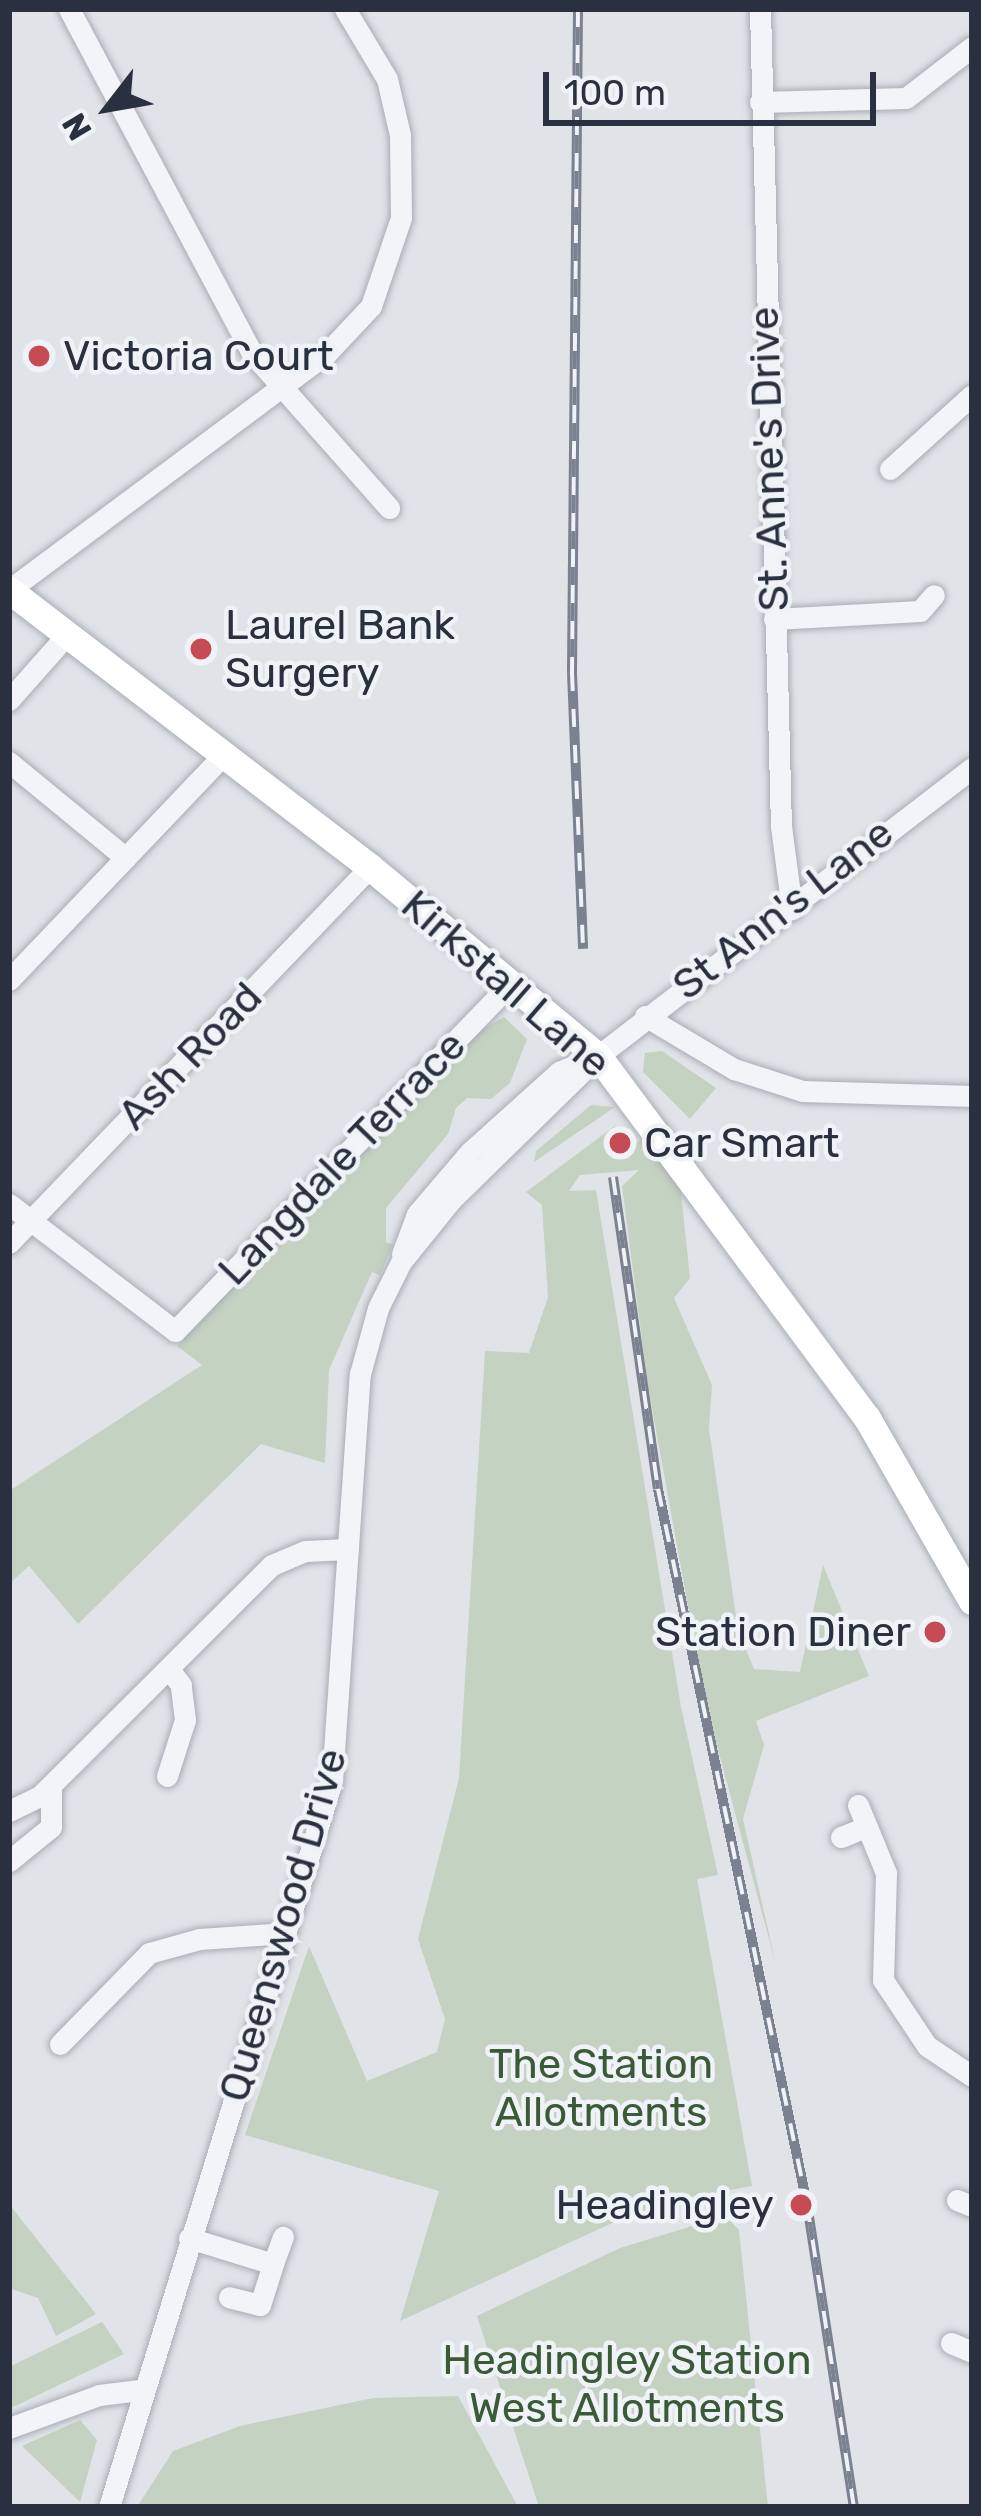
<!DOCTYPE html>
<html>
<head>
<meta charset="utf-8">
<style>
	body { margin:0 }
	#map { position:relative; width:981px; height:2516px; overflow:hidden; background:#e0e3e8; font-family:Rubik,sans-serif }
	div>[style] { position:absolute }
	.green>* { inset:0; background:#c4d2c1 }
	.roads { filter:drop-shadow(0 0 3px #a9adb5) drop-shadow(0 0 3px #a9adb5) }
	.minor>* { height:21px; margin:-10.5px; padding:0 10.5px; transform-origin:10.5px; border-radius:10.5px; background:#f2f4f7 }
	.major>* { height:27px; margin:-13.5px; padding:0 13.5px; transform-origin:13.5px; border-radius:13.5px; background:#fff }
	.rail>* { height:10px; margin-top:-5px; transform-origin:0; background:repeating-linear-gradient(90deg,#eff2f6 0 18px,#7a8191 0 36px); box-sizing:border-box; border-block:3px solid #7a8191 }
	.dots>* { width:33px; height:33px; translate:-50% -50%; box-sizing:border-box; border:6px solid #eff2f6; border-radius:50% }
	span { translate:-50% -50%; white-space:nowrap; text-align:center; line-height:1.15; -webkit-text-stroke:9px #eff2f6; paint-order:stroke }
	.poi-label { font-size:42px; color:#29303f }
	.left { translate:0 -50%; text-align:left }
	.right { translate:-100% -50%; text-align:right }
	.street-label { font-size:42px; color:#29303f }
	.park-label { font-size:42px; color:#3b5a37 }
	.frame { position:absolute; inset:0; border:12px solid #29303f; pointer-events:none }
	.north { position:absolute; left:48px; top:48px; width:120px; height:120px; -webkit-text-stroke:9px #eff2f6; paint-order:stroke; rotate:239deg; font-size:33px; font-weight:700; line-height:48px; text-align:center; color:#29303f }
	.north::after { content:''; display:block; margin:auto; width:42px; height:54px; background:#29303f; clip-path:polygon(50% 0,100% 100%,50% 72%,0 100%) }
	.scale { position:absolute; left:543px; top:72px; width:333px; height:54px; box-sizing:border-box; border:6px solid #29303f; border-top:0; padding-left:15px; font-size:36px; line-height:42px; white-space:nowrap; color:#29303f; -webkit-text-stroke:9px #eff2f6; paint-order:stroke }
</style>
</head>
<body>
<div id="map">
	<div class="green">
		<div style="clip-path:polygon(504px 1017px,527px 1039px,510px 1083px,491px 1099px,467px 1098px,456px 1108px,448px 1134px,386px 1208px,386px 1242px,393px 1245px,380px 1275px,372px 1272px,329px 1370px,325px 1463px,261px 1444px,78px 1624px,29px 1566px,9px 1584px,9px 1491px,202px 1365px,177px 1346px,469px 1037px)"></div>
		<div style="clip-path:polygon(662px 1051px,716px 1088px,690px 1119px,643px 1072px,645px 1053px)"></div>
		<div style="clip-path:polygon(591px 1105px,615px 1107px,534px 1162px,536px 1151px)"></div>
		<div style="clip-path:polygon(616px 1125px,607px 1140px,620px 1156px,643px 1138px,680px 1183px,690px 1278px,674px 1298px,712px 1385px,709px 1429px,738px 1630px,754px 1669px,800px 1672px,823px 1565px,869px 1676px,756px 1721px,764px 1745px,743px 1819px,776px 1965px,706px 1705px,648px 1386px,622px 1186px,639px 1170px,580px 1175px,569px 1191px,596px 1190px,681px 1707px,718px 1875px,697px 1879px,752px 2186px,675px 2200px,610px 2224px,400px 2321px,439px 2191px,245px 2135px,309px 1946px,367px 2081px,437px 2052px,445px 2019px,418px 1939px,459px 1778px,485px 1351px,529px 1353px,548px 1297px,542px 1205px,526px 1192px)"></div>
		<div style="clip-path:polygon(9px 2204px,96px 2314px,56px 2336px,38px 2298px,9px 2288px)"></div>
		<div style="clip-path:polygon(725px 2216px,739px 2230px,768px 2507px,539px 2507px,477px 2316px,620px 2248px)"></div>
		<div style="clip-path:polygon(102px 2322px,124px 2354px,9px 2409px,9px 2367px)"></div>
		<div style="clip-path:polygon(458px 2396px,518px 2507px,137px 2507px,173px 2451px,240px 2426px,373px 2398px)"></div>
		<div style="clip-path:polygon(80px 2420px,97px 2440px,80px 2502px,22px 2446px)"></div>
	</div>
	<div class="roads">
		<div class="minor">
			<div style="left:69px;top:9px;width:390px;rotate:62deg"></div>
			<div style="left:252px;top:353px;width:207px;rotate:48.5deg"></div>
			<div style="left:760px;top:9px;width:817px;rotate:88.53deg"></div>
			<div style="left:781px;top:826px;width:84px;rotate:82.5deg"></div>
			<div style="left:760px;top:102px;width:146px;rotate:-1.6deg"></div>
			<div style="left:906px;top:98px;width:83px;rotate:-37.7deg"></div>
			<div style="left:890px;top:469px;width:110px;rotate:-42.1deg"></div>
			<div style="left:9px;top:590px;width:395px;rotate:-36.7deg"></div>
			<div style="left:326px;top:354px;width:66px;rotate:-46.8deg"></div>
			<div style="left:371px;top:306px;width:93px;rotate:-71.2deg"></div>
			<div style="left:401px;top:218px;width:83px;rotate:-90.7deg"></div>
			<div style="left:400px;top:135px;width:57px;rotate:-103.1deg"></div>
			<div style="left:387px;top:79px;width:82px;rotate:-121deg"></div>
			<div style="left:774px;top:619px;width:146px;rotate:-3.1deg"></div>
			<div style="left:920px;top:611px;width:21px;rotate:-49deg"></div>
			<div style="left:9px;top:700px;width:83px;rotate:-48.4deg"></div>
			<div style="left:9px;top:762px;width:151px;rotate:39.4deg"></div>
			<div style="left:9px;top:980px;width:308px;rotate:-46.4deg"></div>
			<div style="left:645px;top:1016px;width:104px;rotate:30.8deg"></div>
			<div style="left:734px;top:1069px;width:72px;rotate:17.7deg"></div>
			<div style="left:803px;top:1091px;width:169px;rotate:1.7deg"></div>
			<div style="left:9px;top:1204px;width:209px;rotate:37.4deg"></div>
			<div style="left:175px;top:1331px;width:482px;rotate:-46deg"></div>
			<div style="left:9px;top:1243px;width:521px;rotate:-46.17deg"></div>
			<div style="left:402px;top:1254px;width:43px;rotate:-69.4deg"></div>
			<div style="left:417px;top:1214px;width:82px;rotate:-49.5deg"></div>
			<div style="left:470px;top:1152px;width:120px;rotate:-42deg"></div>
			<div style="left:559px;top:1072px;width:41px;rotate:-22.8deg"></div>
			<div style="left:167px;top:1776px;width:59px;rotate:-72.2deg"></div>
			<div style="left:185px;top:1720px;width:35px;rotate:-97deg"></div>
			<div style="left:181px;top:1685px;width:20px;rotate:-127deg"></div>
			<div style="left:858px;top:1805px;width:74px;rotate:67.6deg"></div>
			<div style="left:886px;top:1873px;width:107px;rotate:91.6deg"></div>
			<div style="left:883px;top:1980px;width:79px;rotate:56.3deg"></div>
			<div style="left:927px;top:2046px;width:54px;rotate:33.7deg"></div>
			<div style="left:9px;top:1811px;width:34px;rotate:-26deg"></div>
			<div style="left:40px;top:1796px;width:327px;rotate:-44.9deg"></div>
			<div style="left:272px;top:1565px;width:36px;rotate:-23deg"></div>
			<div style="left:305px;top:1551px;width:43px;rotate:-2.7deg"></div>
			<div style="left:841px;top:1837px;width:27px;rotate:-22deg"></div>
			<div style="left:9px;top:1861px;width:54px;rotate:-39deg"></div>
			<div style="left:51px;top:1827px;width:41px;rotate:-90deg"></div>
			<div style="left:60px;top:2044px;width:127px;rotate:-45.6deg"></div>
			<div style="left:149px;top:1953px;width:52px;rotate:-15.6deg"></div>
			<div style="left:199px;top:1939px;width:87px;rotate:-3.9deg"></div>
			<div style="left:957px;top:2200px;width:16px;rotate:22deg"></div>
			<div style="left:189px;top:2238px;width:88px;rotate:17.2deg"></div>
			<div style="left:273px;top:2264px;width:43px;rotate:107.6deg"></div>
			<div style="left:260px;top:2305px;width:32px;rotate:-166deg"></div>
			<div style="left:273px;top:2264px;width:29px;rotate:-70deg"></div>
			<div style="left:951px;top:2343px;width:23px;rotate:23deg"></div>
			<div style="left:9px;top:2428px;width:96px;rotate:-20.1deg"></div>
			<div style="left:99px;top:2395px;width:41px;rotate:-7deg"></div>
			<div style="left:109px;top:2507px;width:759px;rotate:-72.93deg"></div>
			<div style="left:332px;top:1781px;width:408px;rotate:-86.1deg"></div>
			<div style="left:360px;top:1374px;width:68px;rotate:-74.7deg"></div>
			<div style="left:378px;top:1308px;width:51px;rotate:-63.4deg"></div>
			<div style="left:401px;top:1262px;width:80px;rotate:-51.1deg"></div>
			<div style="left:451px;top:1200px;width:206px;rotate:-44.4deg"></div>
			<div style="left:598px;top:1056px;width:472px;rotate:-37.6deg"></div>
		</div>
		<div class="major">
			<div style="left:9px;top:590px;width:455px;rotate:37.5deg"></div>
			<div style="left:370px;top:867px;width:296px;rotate:39.7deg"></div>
			<div style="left:598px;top:1056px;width:451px;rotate:53.4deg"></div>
			<div style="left:867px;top:1418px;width:211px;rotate:60.2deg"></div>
		</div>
	</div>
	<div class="rail">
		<div style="left:578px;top:9px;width:664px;rotate:90.52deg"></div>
		<div style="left:572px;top:673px;width:276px;rotate:87.7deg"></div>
		<div style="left:613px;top:1177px;width:315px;rotate:81.8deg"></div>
		<div style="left:658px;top:1489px;width:730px;rotate:78.23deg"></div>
		<div style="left:807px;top:2204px;width:307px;rotate:81.2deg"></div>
	</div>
	<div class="dots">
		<div style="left:39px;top:356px;background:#c74b54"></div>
		<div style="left:201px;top:649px;background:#c74b54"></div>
		<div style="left:620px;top:1143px;background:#c74b54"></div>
		<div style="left:935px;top:1632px;background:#c74b54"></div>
		<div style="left:801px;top:2205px;background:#c74b54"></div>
	</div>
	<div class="poi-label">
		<span class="left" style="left:63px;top:356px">Victoria Court</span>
		<span class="left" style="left:225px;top:649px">Laurel Bank<br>Surgery</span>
		<span class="left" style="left:644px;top:1143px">Car Smart</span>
		<span class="right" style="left:911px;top:1632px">Station Diner</span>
		<span class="right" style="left:774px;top:2205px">Headingley</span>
	</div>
	<div class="street-label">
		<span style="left:769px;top:459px;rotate:-92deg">St. Anne's Drive</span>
		<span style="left:783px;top:909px;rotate:-38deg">St Ann's Lane</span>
		<span style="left:506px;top:984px;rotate:41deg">Kirkstall Lane</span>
		<span style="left:190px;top:1056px;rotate:-46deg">Ash Road</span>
		<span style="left:342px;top:1158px;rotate:-46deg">Langdale Terrace</span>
		<span style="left:283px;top:1925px;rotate:-74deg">Queenswood Drive</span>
	</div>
	<div class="park-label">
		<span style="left:601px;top:2088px">The Station<br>Allotments</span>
		<span style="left:627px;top:2384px">Headingley Station<br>West Allotments</span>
	</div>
	<div class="frame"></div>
	<div class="north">N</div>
	<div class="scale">100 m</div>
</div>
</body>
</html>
